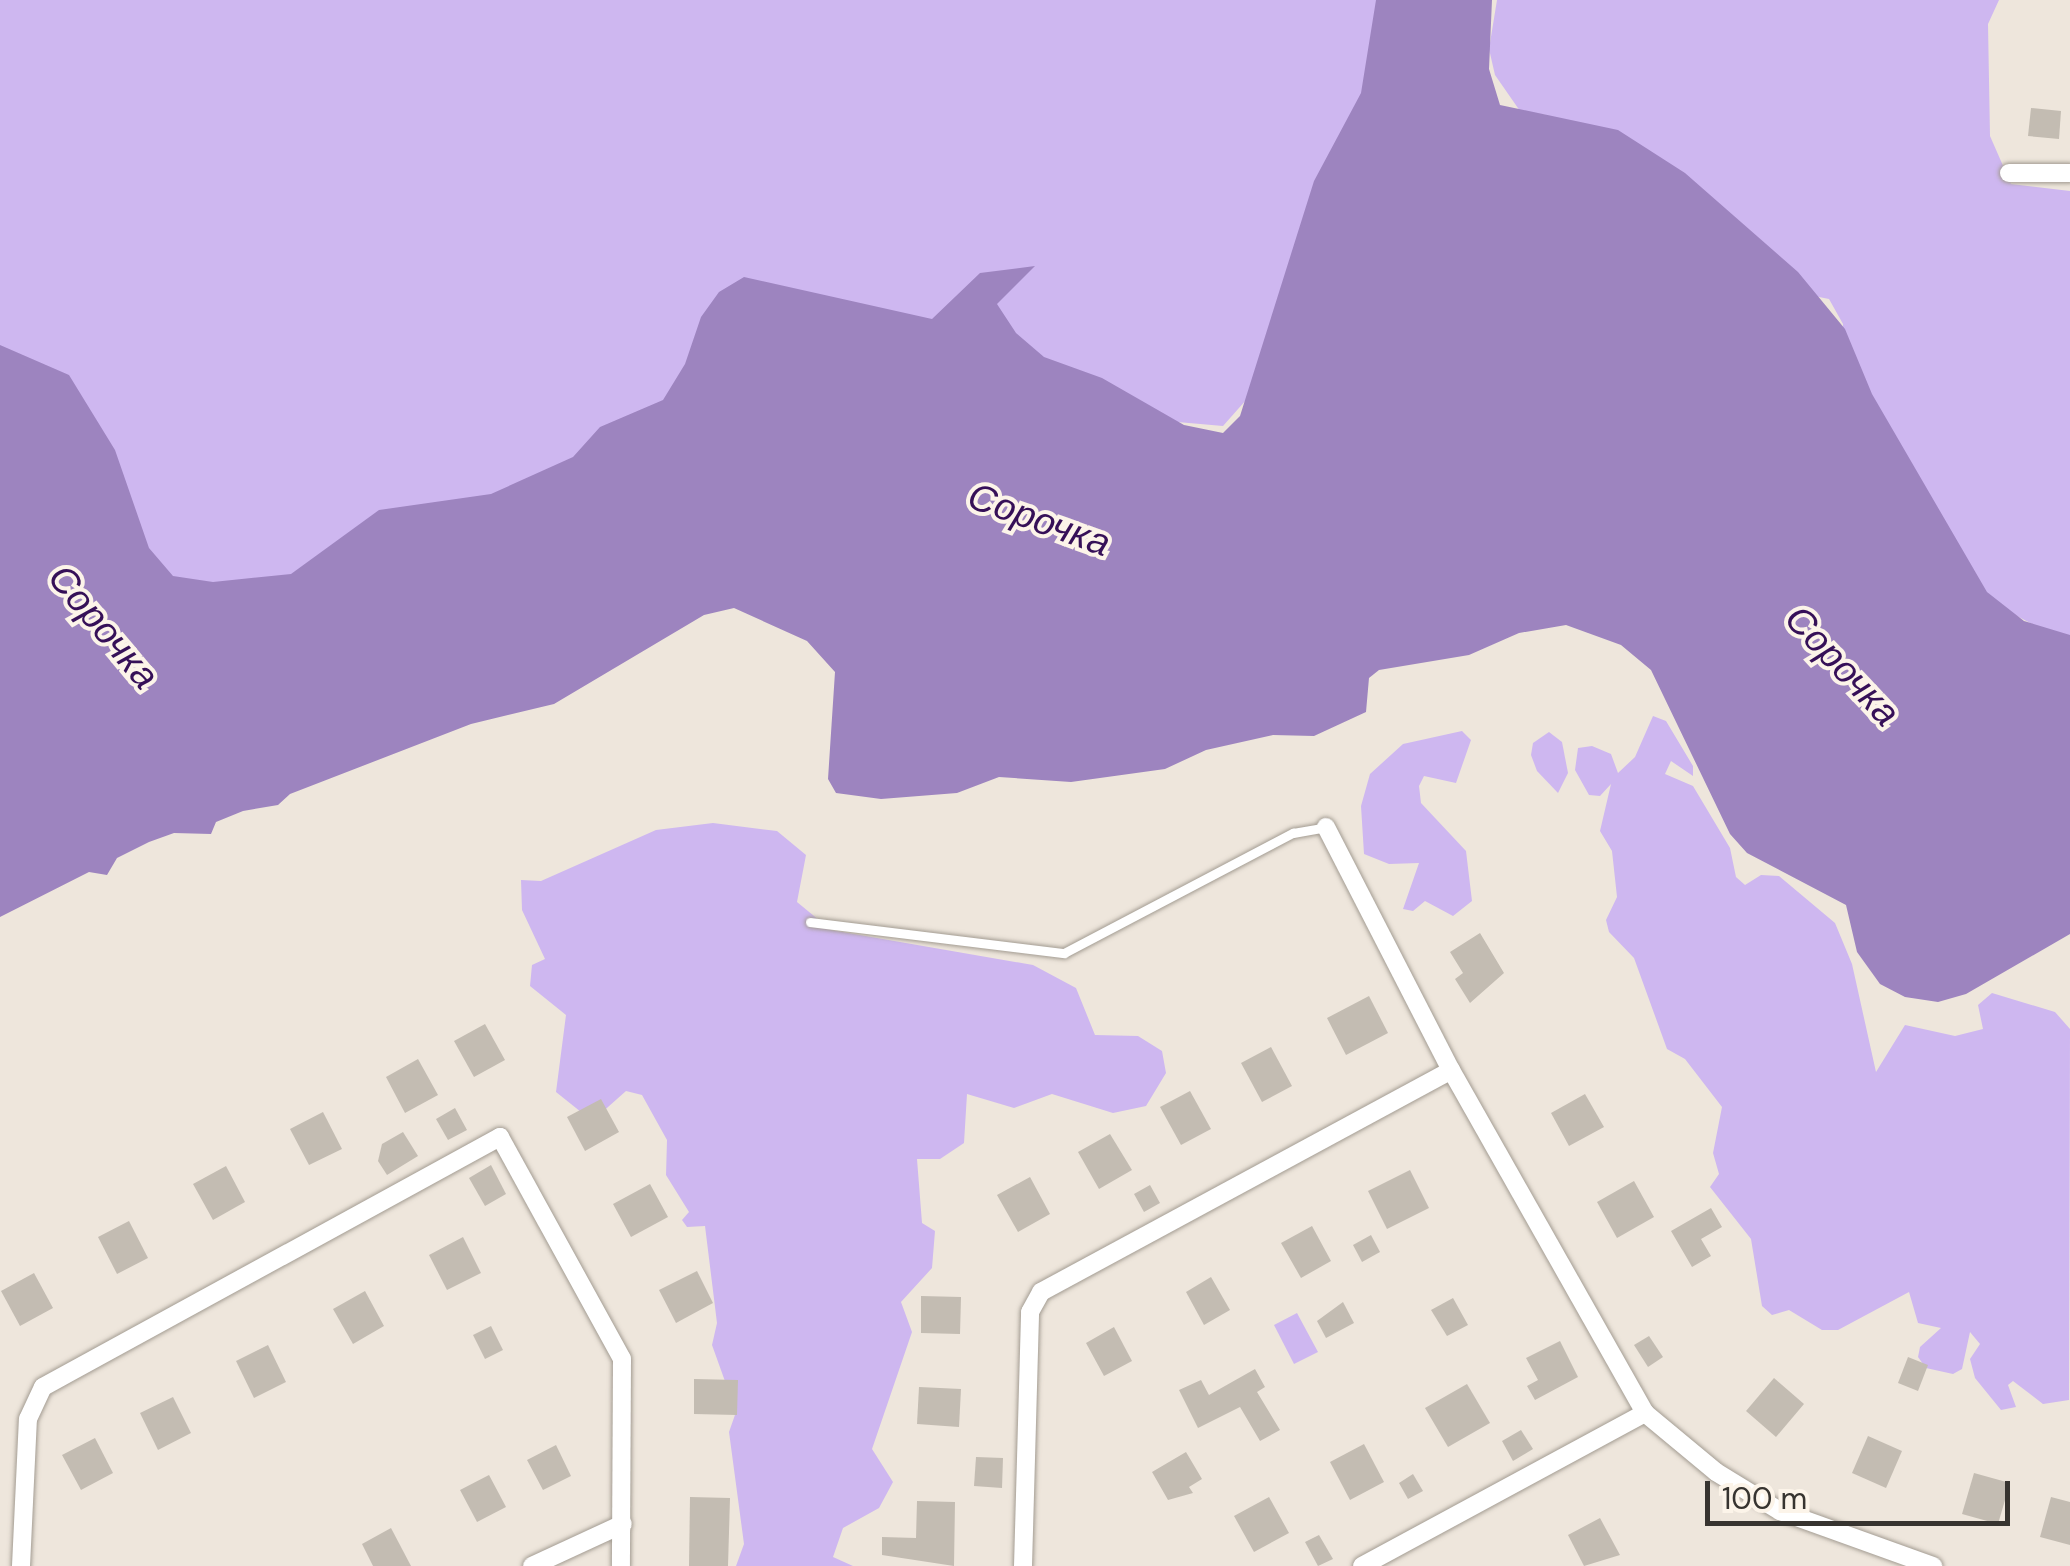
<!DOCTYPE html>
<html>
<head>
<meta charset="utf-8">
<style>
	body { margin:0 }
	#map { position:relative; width:2070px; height:1566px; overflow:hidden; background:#eee6dc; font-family:"DM Sans",sans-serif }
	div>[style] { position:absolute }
	.green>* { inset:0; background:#ceb7f0 }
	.water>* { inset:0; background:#9d84bf }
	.building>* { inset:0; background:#c3bcb2 }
	.roads { filter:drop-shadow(0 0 2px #a39c92) drop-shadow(0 0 2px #a39c92) }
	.service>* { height:9px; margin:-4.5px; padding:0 4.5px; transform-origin:4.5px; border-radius:4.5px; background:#fff }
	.minor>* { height:18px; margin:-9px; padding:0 9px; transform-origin:9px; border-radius:9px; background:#fff }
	span { translate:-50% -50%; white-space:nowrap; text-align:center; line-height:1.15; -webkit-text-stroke:8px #fcf4e9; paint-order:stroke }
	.water-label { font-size:38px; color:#361058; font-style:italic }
	.scale { position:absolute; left:1705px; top:1481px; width:305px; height:45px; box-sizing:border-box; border:5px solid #373430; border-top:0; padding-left:12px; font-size:30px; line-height:35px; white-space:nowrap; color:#373430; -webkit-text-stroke:8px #fcf4e9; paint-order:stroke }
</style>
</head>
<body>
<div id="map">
	<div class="green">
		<div style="clip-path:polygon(0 0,1386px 0,1370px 89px,1262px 382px,1223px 426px,1166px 421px,1100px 395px,971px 313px,690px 408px,324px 571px,168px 588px,0 368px)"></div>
		<div style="clip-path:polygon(1497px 0,1999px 0,1988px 24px,1990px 136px,2011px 184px,2070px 191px,2070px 644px,1977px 595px,1843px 352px,1843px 324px,1829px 299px,1809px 295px,1546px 115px,1520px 111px,1495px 75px,1489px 49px)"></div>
		<div style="clip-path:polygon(1653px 716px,1666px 721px,1693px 766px,1693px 776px,1671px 761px,1665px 774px,1693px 786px,1730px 848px,1736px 877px,1745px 885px,1761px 875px,1779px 876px,1835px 923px,1852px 964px,1876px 1072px,1905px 1025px,1955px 1036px,1983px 1029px,1978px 1005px,1992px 993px,2055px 1012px,2070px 1029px,2069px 1400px,2043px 1404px,2013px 1381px,2008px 1385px,2016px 1407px,2001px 1410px,1975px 1378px,1970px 1359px,1980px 1344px,1970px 1332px,1962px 1369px,1953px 1374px,1926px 1368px,1918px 1357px,1920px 1347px,1941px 1328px,1918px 1323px,1909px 1292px,1838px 1330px,1822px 1330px,1789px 1310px,1772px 1315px,1762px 1306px,1751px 1239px,1710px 1187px,1719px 1174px,1713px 1153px,1722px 1107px,1685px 1059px,1667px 1049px,1634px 958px,1609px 932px,1606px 920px,1617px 897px,1612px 851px,1600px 831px,1611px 784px,1600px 796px,1589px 795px,1575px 770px,1578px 748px,1592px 746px,1611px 754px,1618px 773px,1635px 757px)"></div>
		<div style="clip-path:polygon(1462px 731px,1471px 740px,1456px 783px,1424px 776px,1419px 786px,1421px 803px,1466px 851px,1472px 901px,1453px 916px,1425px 901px,1413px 911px,1403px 909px,1419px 863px,1389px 864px,1364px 854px,1361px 806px,1370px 774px,1403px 744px)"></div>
		<div style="clip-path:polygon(1549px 732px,1562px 742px,1568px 773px,1558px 793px,1537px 771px,1531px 755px,1533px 743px)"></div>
		<div style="clip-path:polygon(713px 823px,777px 831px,806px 855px,797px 902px,831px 930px,1033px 965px,1076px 988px,1095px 1035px,1138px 1036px,1162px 1051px,1166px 1073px,1146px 1106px,1113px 1113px,1052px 1094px,1014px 1108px,967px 1094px,964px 1143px,940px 1159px,917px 1159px,922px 1223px,935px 1231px,932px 1268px,901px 1302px,912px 1332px,872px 1449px,893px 1482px,879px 1508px,843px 1528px,833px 1557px,853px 1566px,736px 1566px,744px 1544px,729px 1432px,736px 1412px,712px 1345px,717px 1323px,705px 1226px,687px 1227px,682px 1220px,689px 1212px,666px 1175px,667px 1140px,642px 1095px,626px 1091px,599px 1115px,586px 1116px,556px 1092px,566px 1015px,530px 986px,532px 965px,545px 959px,522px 910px,521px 880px,541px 881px,656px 830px)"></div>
		<div style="clip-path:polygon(1297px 1313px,1318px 1352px,1294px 1364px,1274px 1325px)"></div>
	</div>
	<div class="water">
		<div style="clip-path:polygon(1376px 0,1492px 0,1489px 69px,1500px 105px,1618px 130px,1685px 173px,1798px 272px,1845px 329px,1872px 394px,1987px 592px,2024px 621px,2070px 635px,2070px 934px,1966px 994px,1938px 1002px,1905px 997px,1880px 984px,1857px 952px,1846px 905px,1747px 853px,1730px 834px,1651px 670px,1621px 645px,1566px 625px,1519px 633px,1469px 655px,1379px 670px,1369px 678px,1366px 712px,1314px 736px,1273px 735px,1206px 750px,1165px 769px,1071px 782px,999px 777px,957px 793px,881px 799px,836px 793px,828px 779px,835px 672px,807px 641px,734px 608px,704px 615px,554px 704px,471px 724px,290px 794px,278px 805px,243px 811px,216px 822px,211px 834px,174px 833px,149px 842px,117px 858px,107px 875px,89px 872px,0 917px,0 345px,69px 375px,115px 450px,149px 548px,173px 576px,213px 582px,291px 574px,379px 510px,491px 494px,573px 457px,600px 427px,663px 400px,685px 364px,701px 317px,719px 292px,744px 277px,932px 319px,980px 273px,1035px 266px,997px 304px,1016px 333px,1044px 357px,1102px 378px,1184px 425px,1223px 433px,1240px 416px,1314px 181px,1361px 93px)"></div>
	</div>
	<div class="building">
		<div style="clip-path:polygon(2031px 108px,2061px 111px,2059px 139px,2028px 136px)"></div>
		<div style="clip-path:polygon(1480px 933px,1504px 973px,1470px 1003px,1455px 979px,1463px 973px,1450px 952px)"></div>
		<div style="clip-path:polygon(1369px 996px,1388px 1033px,1346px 1055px,1327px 1018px)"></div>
		<div style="clip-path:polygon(485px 1024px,505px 1060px,474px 1077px,454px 1041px)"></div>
		<div style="clip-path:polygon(1271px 1047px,1292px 1086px,1262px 1102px,1241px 1063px)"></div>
		<div style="clip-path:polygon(418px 1059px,438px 1095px,405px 1113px,386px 1077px)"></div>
		<div style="clip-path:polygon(1190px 1091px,1211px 1129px,1181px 1145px,1160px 1107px)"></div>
		<div style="clip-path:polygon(1585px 1094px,1604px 1127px,1569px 1146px,1551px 1113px)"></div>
		<div style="clip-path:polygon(601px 1099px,619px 1132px,585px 1151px,567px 1117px)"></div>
		<div style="clip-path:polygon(455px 1108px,467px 1130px,448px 1140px,436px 1119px)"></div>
		<div style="clip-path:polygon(323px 1112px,342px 1149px,309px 1165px,290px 1129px)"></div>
		<div style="clip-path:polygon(403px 1132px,418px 1156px,387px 1175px,378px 1161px,382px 1144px)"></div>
		<div style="clip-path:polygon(1110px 1134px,1132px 1170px,1099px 1189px,1078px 1152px)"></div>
		<div style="clip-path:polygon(491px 1165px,506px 1194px,485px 1206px,469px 1178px)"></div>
		<div style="clip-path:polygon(226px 1166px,245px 1202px,213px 1220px,193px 1184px)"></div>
		<div style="clip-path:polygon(1410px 1170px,1429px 1208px,1387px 1229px,1368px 1191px)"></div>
		<div style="clip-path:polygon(1030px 1177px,1050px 1214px,1018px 1232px,997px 1195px)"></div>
		<div style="clip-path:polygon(1634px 1181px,1654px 1217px,1617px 1238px,1597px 1202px)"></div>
		<div style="clip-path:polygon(650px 1184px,668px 1217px,631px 1237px,613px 1204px)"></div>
		<div style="clip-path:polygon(1150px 1185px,1160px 1203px,1144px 1212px,1134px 1194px)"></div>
		<div style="clip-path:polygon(1711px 1208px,1722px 1227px,1701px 1239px,1711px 1256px,1692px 1267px,1671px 1231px)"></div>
		<div style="clip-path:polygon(129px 1221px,148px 1258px,117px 1274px,98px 1237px)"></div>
		<div style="clip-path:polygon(1312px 1226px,1331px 1261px,1301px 1278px,1281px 1243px)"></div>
		<div style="clip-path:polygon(1371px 1235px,1380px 1252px,1362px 1262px,1353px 1245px)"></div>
		<div style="clip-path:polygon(463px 1237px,481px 1273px,447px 1290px,429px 1255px)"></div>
		<div style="clip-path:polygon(697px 1271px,713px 1303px,676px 1323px,659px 1290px)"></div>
		<div style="clip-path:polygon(34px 1273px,53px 1308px,20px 1326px,1px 1291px)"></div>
		<div style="clip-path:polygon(1211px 1277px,1230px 1310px,1204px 1325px,1186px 1292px)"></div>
		<div style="clip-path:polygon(365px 1291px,384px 1326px,353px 1344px,333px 1309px)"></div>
		<div style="clip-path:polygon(921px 1296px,961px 1297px,960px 1334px,921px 1333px)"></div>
		<div style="clip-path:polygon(1453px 1298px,1468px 1325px,1447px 1336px,1431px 1310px)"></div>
		<div style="clip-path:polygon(1343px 1302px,1354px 1323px,1326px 1338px,1317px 1321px)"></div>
		<div style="clip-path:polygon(491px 1326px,503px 1350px,485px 1359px,473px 1335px)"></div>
		<div style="clip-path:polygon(1114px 1327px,1132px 1361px,1104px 1376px,1086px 1343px)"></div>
		<div style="clip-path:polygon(1649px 1336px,1663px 1357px,1648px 1367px,1634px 1345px)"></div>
		<div style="clip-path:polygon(1560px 1341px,1578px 1377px,1535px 1400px,1527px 1386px,1538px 1380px,1526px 1358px)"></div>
		<div style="clip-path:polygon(268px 1345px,286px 1382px,254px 1398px,236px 1361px)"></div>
		<div style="clip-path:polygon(1908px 1357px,1928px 1365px,1918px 1391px,1898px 1383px)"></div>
		<div style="clip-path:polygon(1255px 1369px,1265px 1387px,1257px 1392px,1280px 1430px,1260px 1441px,1240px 1407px,1198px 1428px,1179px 1390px,1201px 1380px,1209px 1395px)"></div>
		<div style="clip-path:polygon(1774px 1378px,1804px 1404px,1776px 1437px,1746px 1411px)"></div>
		<div style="clip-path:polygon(694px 1379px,738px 1380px,737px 1415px,694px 1414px)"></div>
		<div style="clip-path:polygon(1467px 1384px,1490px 1423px,1448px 1447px,1425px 1408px)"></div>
		<div style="clip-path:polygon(919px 1387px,961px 1389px,959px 1427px,917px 1424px)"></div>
		<div style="clip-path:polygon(173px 1397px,191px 1433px,158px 1450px,140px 1413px)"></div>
		<div style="clip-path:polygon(1521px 1430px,1533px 1449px,1513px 1461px,1502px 1441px)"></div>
		<div style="clip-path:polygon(1868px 1436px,1902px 1451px,1886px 1488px,1852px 1473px)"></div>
		<div style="clip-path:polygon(95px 1438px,113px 1473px,81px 1490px,62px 1455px)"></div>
		<div style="clip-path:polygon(1364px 1444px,1384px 1482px,1350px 1500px,1330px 1462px)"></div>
		<div style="clip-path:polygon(556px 1445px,571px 1476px,543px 1490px,527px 1460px)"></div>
		<div style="clip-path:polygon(1186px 1452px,1202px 1479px,1189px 1487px,1193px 1493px,1168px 1500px,1152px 1472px)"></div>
		<div style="clip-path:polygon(976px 1457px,1003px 1458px,1002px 1488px,974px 1486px)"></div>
		<div style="clip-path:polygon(1974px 1473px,2010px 1483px,1998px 1524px,1962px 1514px)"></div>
		<div style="clip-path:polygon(1413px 1474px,1423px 1491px,1408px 1499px,1399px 1483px)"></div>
		<div style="clip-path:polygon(489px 1475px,506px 1507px,477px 1522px,460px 1490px)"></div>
		<div style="clip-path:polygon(690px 1497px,730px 1498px,728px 1566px,689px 1566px)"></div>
		<div style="clip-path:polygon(1269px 1497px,1289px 1533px,1254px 1552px,1234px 1516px)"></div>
		<div style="clip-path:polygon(2051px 1497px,2070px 1502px,2070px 1545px,2040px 1537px)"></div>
		<div style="clip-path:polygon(917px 1501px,955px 1502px,954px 1566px,882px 1555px,882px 1537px,916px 1538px)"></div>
		<div style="clip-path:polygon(1600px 1518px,1620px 1555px,1584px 1566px,1568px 1535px)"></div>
		<div style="clip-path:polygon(391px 1528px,411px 1566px,373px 1566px,362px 1544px)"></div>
		<div style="clip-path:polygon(1319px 1535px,1333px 1559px,1318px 1566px,1305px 1542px)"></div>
	</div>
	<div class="roads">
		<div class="service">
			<div style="left:810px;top:922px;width:256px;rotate:7deg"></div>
			<div style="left:1064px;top:953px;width:259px;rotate:-27.7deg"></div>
			<div style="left:1293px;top:833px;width:34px;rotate:-10deg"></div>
		</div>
		<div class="minor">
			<div style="left:2009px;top:173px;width:61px"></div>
			<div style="left:1326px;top:827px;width:273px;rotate:62.8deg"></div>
			<div style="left:1451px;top:1070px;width:394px;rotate:60.5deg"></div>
			<div style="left:1645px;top:1413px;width:92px;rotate:39.7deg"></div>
			<div style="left:1716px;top:1472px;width:75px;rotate:31.4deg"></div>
			<div style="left:1780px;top:1511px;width:163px;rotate:19.8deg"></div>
			<div style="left:21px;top:1566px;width:147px;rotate:-87.3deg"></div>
			<div style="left:28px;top:1419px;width:35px;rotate:-65deg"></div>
			<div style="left:43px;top:1387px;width:521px;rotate:-28.68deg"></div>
			<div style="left:500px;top:1137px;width:253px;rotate:61.2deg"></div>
			<div style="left:622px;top:1359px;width:207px;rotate:90.3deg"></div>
			<div style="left:532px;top:1566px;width:100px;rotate:-24.8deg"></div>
			<div style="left:1023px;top:1566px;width:254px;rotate:-88.4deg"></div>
			<div style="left:1030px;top:1312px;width:23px;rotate:-61deg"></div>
			<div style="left:1041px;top:1292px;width:466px;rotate:-28.4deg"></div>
			<div style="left:1362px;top:1566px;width:322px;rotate:-28.4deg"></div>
		</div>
	</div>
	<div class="water-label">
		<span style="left:1039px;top:520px;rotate:20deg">Сорочка</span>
		<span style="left:103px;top:627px;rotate:50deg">Сорочка</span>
		<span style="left:1842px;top:666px;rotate:47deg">Сорочка</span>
	</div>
	<div class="scale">100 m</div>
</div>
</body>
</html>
